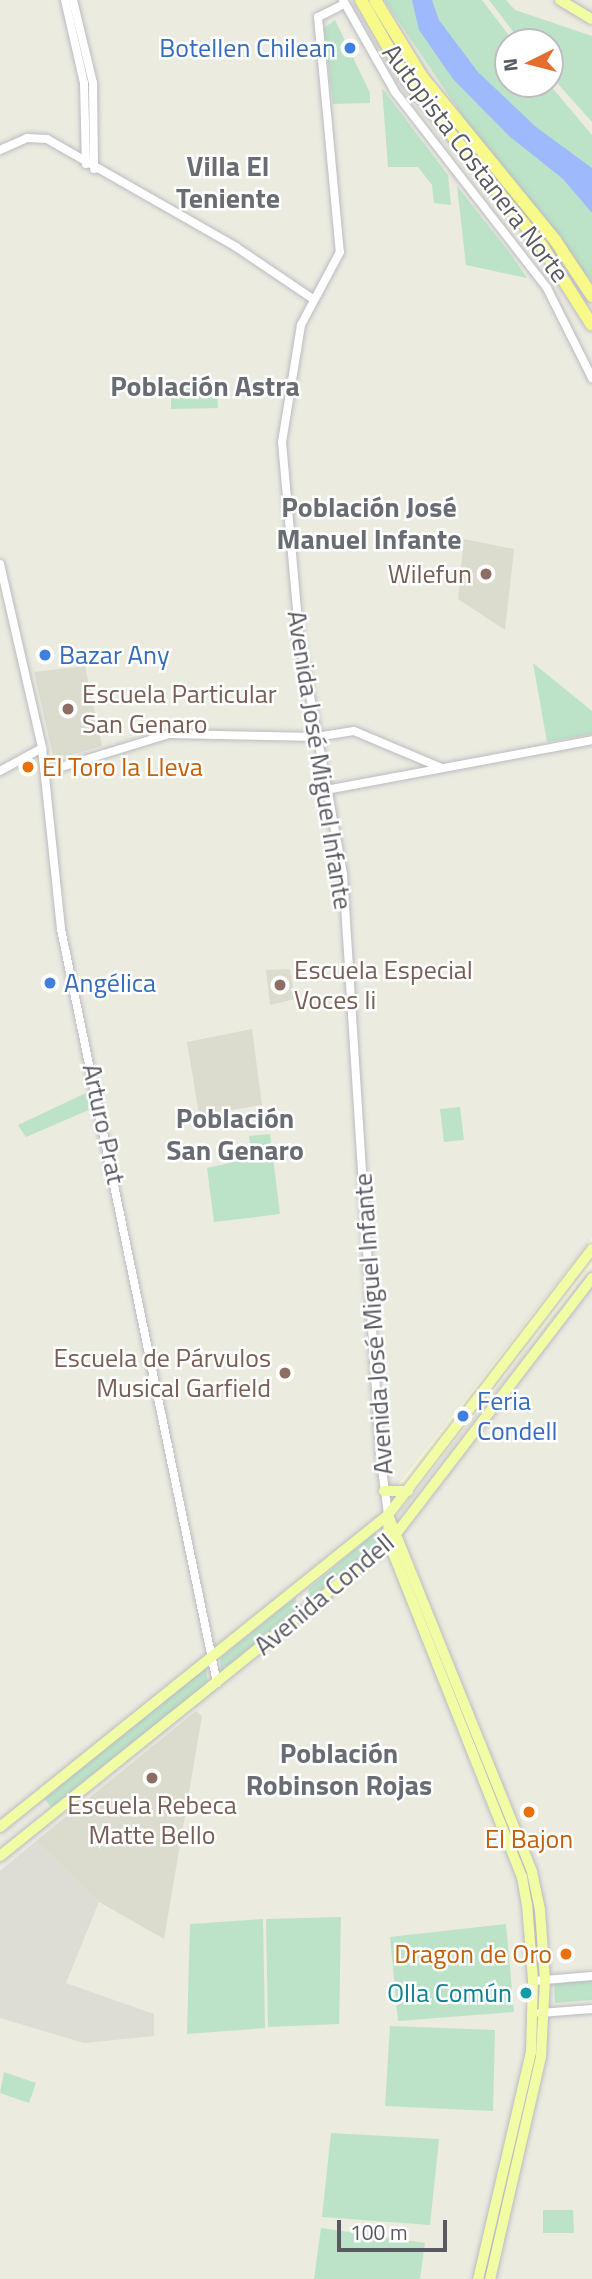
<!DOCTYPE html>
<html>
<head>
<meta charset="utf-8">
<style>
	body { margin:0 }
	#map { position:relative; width:592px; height:2279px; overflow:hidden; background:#ebebe0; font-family:"Titillium Web",sans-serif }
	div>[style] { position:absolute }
	.commercial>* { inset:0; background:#fbfcd4 }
	.industrial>* { inset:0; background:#ddddd5 }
	.education>* { inset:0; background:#dbdbce }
	.green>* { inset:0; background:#bce3c7 }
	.water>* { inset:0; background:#9fbafc }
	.roads { filter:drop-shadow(0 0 2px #bbbbc2) drop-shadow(0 0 2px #bbbbc2) }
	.minor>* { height:8px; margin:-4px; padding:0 4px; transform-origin:4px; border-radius:4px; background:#fff }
	.major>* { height:10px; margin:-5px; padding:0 5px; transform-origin:5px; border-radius:5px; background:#f2fca4 }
	.highway>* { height:12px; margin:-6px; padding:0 6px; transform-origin:6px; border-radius:6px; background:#f7f989 }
	.dots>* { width:19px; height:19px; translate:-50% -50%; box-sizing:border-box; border:4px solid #fff; border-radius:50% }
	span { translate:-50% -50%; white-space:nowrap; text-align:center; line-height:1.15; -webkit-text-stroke:5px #fff; paint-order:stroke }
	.shop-label { font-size:26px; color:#366cbe }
	.right { translate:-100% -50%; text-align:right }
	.left { translate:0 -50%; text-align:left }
	.street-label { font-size:26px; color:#595a61 }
	.education-label { font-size:26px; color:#785e54 }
	.food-label { font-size:26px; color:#c56008 }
	.culture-label { font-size:26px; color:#0d838f }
	.neighbourhood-label { font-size:28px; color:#6a6c73; font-weight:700 }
	.north { position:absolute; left:494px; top:28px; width:70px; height:70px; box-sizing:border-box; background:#fff; border:2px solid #bdbdc0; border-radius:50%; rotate:264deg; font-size:19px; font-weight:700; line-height:28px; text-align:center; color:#595a61 }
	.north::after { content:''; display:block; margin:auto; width:24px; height:32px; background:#e36e2f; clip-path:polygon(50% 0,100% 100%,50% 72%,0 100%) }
	.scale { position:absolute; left:337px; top:2220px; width:110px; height:32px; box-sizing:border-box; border:4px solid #595a61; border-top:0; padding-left:9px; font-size:21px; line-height:24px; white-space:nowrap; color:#595a61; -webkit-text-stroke:5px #fff; paint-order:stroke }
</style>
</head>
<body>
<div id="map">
	<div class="commercial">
		<div style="clip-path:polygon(592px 1238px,592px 1266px,395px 1517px,390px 1495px)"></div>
	</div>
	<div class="industrial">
		<div style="clip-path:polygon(36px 1841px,99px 1902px,66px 1983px,154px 2014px,154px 2036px,84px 2043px,0 2018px,0 1871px)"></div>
	</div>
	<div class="education">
		<div style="clip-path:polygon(464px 539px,514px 549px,505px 630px,458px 599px)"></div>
		<div style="clip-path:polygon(85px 666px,102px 746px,54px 760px,34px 672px)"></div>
		<div style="clip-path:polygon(290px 969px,295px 999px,270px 1005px,266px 970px)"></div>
		<div style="clip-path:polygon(252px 1029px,262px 1105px,199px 1115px,187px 1042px)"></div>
		<div style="clip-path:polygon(196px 1711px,202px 1716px,164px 1939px,99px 1902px,36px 1841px)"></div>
	</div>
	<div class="green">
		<div style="clip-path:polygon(384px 0,482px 0,514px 42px,508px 42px,508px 84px,549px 84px,592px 135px,592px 282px,479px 140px)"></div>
		<div style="clip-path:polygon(489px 0,506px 0,515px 10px,592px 36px,592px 122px,550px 75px,550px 42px,521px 42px)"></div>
		<div style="clip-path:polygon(335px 20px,370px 93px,370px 103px,333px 104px,324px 28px)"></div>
		<div style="clip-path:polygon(382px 88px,448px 175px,451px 205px,434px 203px,432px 185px,418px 167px,388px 167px)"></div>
		<div style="clip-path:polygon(457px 186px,510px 253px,527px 278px,466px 265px)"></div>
		<div style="clip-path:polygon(171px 388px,217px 388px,218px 408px,171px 409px)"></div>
		<div style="clip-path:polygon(533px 663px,592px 711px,592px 734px,547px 742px)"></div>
		<div style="clip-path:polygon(86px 1093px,91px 1109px,26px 1137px,18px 1125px)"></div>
		<div style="clip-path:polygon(460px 1107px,464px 1140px,444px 1142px,440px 1109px)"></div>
		<div style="clip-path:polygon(270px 1134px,280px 1214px,214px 1222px,207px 1168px,252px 1158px,249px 1136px)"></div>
		<div style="clip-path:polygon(376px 1532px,379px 1543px,310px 1598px,308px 1589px)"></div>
		<div style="clip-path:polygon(296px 1597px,297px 1610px,221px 1671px,220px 1658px)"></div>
		<div style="clip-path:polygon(206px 1667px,208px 1683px,51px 1807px,44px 1798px)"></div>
		<div style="clip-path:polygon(341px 1917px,339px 2024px,268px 2027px,266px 1919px)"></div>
		<div style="clip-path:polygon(263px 1919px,265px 2028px,187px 2034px,190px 1924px)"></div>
		<div style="clip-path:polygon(506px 1924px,514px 2012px,398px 2021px,390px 1937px)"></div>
		<div style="clip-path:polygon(592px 1980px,592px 2000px,555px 2003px,554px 1984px)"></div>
		<div style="clip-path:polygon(390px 2026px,495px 2030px,493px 2111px,385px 2106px)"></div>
		<div style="clip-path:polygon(4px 2072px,36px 2083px,29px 2103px,0 2093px)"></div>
		<div style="clip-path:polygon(331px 2133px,439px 2139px,430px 2225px,322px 2217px)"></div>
		<div style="clip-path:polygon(543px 2210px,573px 2210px,574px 2233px,543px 2233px)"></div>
		<div style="clip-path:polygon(321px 2228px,425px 2243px,420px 2279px,314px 2279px)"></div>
	</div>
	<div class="water">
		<div style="clip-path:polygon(412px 0,432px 0,439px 20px,478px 72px,536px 127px,592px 168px,592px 213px,563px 179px,509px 136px,453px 79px,419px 30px)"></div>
	</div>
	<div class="roads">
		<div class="minor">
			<div style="left:65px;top:0;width:85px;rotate:77.1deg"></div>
			<div style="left:84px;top:83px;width:81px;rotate:88.6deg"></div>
			<div style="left:73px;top:0;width:85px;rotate:76.5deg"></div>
			<div style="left:93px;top:83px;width:86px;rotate:89.3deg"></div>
			<div style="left:343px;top:0;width:106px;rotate:60.5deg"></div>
			<div style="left:395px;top:92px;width:248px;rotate:52.2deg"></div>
			<div style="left:547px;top:288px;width:101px;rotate:63.4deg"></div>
			<div style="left:344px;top:4px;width:29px;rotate:153deg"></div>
			<div style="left:318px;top:17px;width:236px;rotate:84.7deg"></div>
			<div style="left:340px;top:252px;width:83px;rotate:118.1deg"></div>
			<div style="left:301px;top:325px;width:119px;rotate:99.2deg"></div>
			<div style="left:282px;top:442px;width:201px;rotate:84.9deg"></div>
			<div style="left:300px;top:642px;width:236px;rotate:79.5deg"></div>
			<div style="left:343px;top:874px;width:580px;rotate:86.34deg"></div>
			<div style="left:380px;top:1453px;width:63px;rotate:82.6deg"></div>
			<div style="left:0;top:150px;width:30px;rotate:-24deg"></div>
			<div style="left:27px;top:138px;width:20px;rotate:3deg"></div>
			<div style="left:47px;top:139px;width:218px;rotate:29.7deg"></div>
			<div style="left:236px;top:247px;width:93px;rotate:34deg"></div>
			<div style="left:0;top:564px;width:189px;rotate:77.1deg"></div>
			<div style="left:42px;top:748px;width:182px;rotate:84deg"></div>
			<div style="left:61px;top:929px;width:770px;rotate:78.31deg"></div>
			<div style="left:0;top:771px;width:48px;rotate:-28.7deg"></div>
			<div style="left:45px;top:772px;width:130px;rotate:-17deg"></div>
			<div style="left:169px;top:734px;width:147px;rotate:1.2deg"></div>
			<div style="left:316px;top:737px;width:38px;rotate:-9deg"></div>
			<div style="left:354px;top:731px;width:95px;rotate:22.8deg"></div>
			<div style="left:326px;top:790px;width:271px;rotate:-10.6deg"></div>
			<div style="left:533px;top:1981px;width:59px;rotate:-4.8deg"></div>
			<div style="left:540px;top:2013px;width:52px;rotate:-4.4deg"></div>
		</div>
		<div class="major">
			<div style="left:560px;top:0;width:37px;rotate:31deg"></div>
			<div style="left:384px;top:1491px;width:24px"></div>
			<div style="left:388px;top:1515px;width:385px;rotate:68deg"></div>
			<div style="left:532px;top:1872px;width:39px;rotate:78deg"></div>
			<div style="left:540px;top:1910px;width:70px;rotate:85.9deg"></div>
			<div style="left:545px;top:1980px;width:77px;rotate:93deg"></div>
			<div style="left:541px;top:2057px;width:228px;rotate:102.9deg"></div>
			<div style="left:388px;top:1518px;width:25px;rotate:88deg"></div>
			<div style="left:389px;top:1543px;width:360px;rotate:68.3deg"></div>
			<div style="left:522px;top:1877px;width:27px;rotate:80deg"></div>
			<div style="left:527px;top:1904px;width:77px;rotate:85.5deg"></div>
			<div style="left:533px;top:1981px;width:71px;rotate:91.6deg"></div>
			<div style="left:531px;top:2052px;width:233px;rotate:103.1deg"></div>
			<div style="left:0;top:1827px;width:498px;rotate:-38.8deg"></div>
			<div style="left:388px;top:1515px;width:335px;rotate:-52.5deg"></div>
			<div style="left:0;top:1856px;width:499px;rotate:-38.8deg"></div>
			<div style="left:389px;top:1543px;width:334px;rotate:-52.5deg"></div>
		</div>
		<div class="highway">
			<div style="left:361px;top:0;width:92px;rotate:60.1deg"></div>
			<div style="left:407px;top:80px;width:214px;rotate:50.9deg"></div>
			<div style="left:542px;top:246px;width:93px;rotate:57.7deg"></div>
			<div style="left:375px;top:0;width:90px;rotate:58.6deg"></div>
			<div style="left:422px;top:77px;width:210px;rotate:50.8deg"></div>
			<div style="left:555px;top:240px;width:67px;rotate:56.5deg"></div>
		</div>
	</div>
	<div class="dots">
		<div style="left:350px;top:48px;background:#3f7fe0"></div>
		<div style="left:486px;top:574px;background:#8d6e63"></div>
		<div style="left:45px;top:655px;background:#3f7fe0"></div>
		<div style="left:68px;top:709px;background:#8d6e63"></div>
		<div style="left:28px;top:767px;background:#e8710a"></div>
		<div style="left:50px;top:983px;background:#3f7fe0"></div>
		<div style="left:280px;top:985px;background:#8d6e63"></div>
		<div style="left:285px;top:1373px;background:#8d6e63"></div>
		<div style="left:463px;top:1416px;background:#3f7fe0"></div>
		<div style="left:152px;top:1778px;background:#8d6e63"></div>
		<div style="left:529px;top:1812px;background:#e8710a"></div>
		<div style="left:566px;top:1954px;background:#e8710a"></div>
		<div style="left:526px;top:1993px;background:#0f9aa8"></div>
	</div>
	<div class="shop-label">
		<span class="right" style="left:336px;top:48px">Botellen Chilean</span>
		<span class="left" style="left:59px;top:655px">Bazar Any</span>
		<span class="left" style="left:64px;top:983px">Angélica</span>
		<span class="left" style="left:477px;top:1416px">Feria<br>Condell</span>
	</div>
	<div class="street-label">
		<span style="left:476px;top:163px;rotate:53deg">Autopista Costanera Norte</span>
		<span style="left:320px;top:760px;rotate:81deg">Avenida José Miguel Infante</span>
		<span style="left:104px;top:1124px;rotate:78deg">Arturo Prat</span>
		<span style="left:373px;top:1324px;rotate:-94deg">Avenida José Miguel Infante</span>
		<span style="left:324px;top:1594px;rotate:-40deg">Avenida Condell</span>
	</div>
	<div class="education-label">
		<span class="right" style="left:472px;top:574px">Wilefun</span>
		<span class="left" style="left:82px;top:709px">Escuela Particular<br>San Genaro</span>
		<span class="left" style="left:294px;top:985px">Escuela Especial<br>Voces Ii</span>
		<span class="right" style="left:271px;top:1373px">Escuela de Párvulos<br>Musical Garfield</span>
		<span style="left:152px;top:1820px">Escuela Rebeca<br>Matte Bello</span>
	</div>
	<div class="food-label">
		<span class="left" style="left:42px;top:767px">El Toro la Lleva</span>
		<span style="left:529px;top:1839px">El Bajon</span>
		<span class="right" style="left:552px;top:1954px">Dragon de Oro</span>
	</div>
	<div class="culture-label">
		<span class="right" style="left:512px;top:1993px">Olla Común</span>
	</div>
	<div class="neighbourhood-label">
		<span style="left:228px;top:182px">Villa El<br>Teniente</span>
		<span style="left:205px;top:386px">Población Astra</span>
		<span style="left:369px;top:523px">Población José<br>Manuel Infante</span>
		<span style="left:235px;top:1134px">Población<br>San Genaro</span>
		<span style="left:339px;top:1769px">Población<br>Robinson Rojas</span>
	</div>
	<div class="north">N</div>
	<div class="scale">100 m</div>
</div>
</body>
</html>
